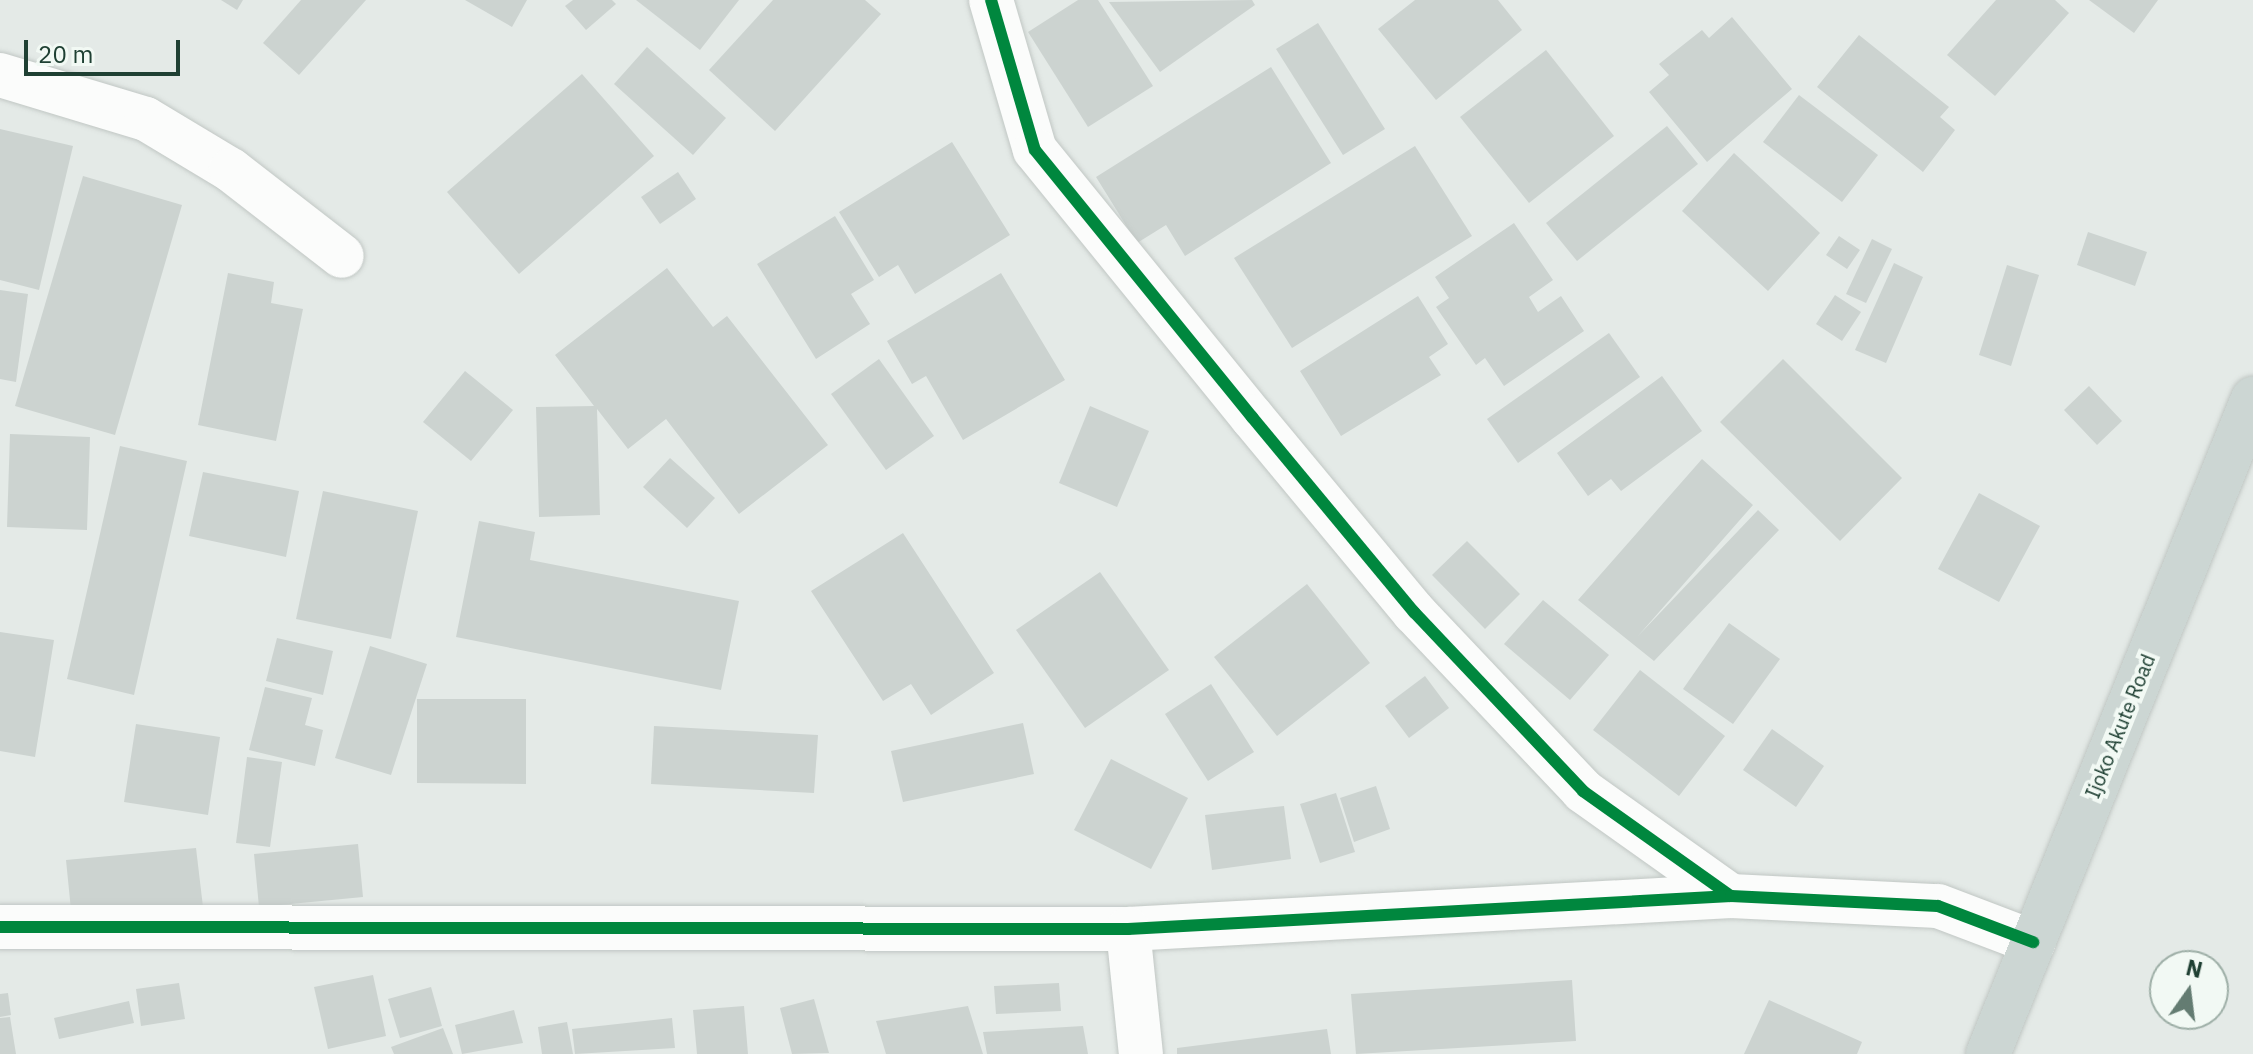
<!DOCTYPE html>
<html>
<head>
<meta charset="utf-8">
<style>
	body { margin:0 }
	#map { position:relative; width:2253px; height:1054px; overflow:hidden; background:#e4eae7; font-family:"IBM Plex Sans",sans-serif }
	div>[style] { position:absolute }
	.building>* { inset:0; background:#ccd3d0 }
	.roads { filter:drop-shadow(0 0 2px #c1c7c4) drop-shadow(0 0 2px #c1c7c4) }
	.minor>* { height:44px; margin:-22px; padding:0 22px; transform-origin:22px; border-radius:22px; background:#fbfcfb }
	.major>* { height:44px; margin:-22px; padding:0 22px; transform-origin:22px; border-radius:22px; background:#ccd6d3 }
	.cycleway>* { height:12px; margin:-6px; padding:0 6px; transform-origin:6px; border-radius:6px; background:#00873e }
	span { translate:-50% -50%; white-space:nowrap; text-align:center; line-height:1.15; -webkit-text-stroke:8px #f2f9f4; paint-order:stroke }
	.street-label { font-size:20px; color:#1f4033 }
	.north { position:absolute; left:2149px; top:950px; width:80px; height:80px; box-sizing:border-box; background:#f2f9f4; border:2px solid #9eafa7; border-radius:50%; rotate:14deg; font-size:22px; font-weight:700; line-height:32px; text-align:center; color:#1f4033 }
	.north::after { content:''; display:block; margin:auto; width:28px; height:36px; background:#647c72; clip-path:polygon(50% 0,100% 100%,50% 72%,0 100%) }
	.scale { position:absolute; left:24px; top:40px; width:156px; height:36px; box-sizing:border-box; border:4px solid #1f4033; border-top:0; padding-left:10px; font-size:24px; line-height:28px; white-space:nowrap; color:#1f4033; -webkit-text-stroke:6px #f2f9f4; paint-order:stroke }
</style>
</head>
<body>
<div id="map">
	<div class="building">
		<div style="clip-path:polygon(221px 0,243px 0,237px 10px)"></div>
		<div style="clip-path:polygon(301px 0,366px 0,299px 75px,263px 43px)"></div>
		<div style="clip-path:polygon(465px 0,527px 0,512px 27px)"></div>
		<div style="clip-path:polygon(573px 0,612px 0,616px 4px,586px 30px,565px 6px)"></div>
		<div style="clip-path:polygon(636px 0,739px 0,700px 50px)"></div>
		<div style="clip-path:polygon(773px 0,865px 0,881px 14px,775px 131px,709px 70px)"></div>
		<div style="clip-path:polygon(1078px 0,1098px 0,1153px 86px,1088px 127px,1028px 32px)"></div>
		<div style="clip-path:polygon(1252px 0,1255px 5px,1160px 72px,1109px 2px)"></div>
		<div style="clip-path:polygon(1415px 0,1498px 0,1522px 30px,1436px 100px,1378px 29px)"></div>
		<div style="clip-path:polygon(1996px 0,2055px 0,2069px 13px,1995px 96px,1947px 55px)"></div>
		<div style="clip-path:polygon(2089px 0,2158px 0,2134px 33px)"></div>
		<div style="clip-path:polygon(1732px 17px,1792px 89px,1707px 162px,1649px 92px,1669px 75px,1659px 64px,1702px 30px,1709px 38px)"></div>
		<div style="clip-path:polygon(1318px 23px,1385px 129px,1343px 155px,1276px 49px)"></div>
		<div style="clip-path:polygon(1859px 35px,1949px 107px,1940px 117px,1955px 130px,1923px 172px,1817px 87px)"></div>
		<div style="clip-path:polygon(647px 47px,726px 118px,693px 155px,614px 84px)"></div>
		<div style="clip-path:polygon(1546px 50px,1614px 136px,1529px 203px,1460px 117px)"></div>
		<div style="clip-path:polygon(1271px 67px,1331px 163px,1185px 256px,1166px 225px,1137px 243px,1096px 177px)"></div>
		<div style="clip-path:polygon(582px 74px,654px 156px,519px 274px,447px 192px)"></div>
		<div style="clip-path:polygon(1799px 95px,1878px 155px,1842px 202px,1763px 142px)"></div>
		<div style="clip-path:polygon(1667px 126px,1698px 164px,1577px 261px,1546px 223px)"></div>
		<div style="clip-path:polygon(0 129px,73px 146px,39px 290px,0 280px)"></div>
		<div style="clip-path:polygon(952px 142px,1010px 235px,915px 294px,898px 265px,879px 277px,839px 212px)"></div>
		<div style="clip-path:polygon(1415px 146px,1472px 236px,1292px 348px,1234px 258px)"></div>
		<div style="clip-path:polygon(1734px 153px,1820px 233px,1768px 291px,1682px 211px)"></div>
		<div style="clip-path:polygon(678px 172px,696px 199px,660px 224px,641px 197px)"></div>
		<div style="clip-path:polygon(83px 176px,182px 205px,115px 435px,15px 406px)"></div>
		<div style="clip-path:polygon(835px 216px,874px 280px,851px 294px,870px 324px,816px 359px,757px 264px)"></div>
		<div style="clip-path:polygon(1514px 223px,1553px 280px,1529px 297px,1538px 312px,1561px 296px,1584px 331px,1504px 386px,1485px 358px,1476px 365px,1436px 307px,1449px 298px,1435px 277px)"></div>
		<div style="clip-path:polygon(2088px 232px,2147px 252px,2135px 286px,2077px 265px)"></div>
		<div style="clip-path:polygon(1839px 236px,1860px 250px,1847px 269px,1826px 255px)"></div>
		<div style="clip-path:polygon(1872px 239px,1892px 249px,1866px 303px,1846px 294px)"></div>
		<div style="clip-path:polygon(1894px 263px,1923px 277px,1886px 363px,1855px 350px)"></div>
		<div style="clip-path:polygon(2007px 265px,2039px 275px,2011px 366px,1979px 355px)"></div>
		<div style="clip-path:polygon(667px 268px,713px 327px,727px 316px,828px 445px,739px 514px,666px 419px,628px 449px,597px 409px,600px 515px,539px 517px,536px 407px,594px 406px,555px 355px)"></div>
		<div style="clip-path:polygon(228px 273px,274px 282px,271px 303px,303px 309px,276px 441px,198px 425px)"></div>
		<div style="clip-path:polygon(1001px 273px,1065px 380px,963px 440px,926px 376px,912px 384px,887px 341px)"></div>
		<div style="clip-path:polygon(0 290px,28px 294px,16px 382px,0 379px)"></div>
		<div style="clip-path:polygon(1835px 295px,1861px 312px,1842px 341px,1816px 324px)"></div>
		<div style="clip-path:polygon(1418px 296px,1448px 344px,1429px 357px,1441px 375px,1341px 436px,1300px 371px)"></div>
		<div style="clip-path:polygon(1609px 333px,1640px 377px,1518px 463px,1487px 419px)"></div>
		<div style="clip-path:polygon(879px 359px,934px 436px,886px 470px,831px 394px)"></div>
		<div style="clip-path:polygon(1783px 359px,1902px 478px,1840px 541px,1720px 422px)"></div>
		<div style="clip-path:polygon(465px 371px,513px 410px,471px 461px,423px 422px)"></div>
		<div style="clip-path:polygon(1662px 376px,1702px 431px,1621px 491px,1611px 479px,1588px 496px,1557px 453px)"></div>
		<div style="clip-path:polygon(2089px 386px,2122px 421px,2097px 445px,2064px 410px)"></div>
		<div style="clip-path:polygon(1090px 406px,1149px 431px,1117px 507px,1059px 483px)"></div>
		<div style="clip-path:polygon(10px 434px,90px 437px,87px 530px,7px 527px)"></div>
		<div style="clip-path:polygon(120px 446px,187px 461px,134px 695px,67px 679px)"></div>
		<div style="clip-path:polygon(670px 458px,715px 498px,687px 528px,643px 487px)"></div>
		<div style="clip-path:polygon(1702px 459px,1753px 505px,1638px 636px,1758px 510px,1779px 530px,1654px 661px,1578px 600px)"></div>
		<div style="clip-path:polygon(203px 472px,299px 491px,286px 557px,189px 536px)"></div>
		<div style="clip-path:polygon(323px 491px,418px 511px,391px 639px,296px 619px)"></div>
		<div style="clip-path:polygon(1979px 493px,2040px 526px,1999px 602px,1938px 569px)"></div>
		<div style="clip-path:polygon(479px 521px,535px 532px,530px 560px,739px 601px,721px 690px,456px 637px)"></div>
		<div style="clip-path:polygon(903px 533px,994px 673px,931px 715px,911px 684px,883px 701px,811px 591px)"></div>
		<div style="clip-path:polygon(1467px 541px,1520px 594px,1485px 629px,1432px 575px)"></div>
		<div style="clip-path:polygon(1100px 572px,1169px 670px,1085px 728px,1016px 630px)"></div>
		<div style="clip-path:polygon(1307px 584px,1370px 663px,1277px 736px,1214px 657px)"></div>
		<div style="clip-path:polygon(1543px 600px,1609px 655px,1570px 700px,1504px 644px)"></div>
		<div style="clip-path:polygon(1729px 623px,1780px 659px,1733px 724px,1683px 689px)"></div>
		<div style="clip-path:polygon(0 632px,54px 640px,35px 757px,0 751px)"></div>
		<div style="clip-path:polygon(277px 638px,333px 651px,323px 695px,266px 681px)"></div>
		<div style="clip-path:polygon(370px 646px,427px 664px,391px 775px,335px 758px)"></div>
		<div style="clip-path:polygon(1640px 670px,1725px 736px,1679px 796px,1593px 730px)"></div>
		<div style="clip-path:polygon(1425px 676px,1449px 708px,1409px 738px,1385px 706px)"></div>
		<div style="clip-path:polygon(1211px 684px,1254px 752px,1208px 781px,1165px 714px)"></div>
		<div style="clip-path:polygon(265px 687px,312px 698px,305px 725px,323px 730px,315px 766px,249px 750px)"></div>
		<div style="clip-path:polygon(417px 699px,526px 699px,526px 784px,417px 783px)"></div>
		<div style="clip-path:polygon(1023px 723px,1034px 774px,903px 802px,891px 751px)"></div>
		<div style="clip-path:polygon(136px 724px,220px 737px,208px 815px,124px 802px)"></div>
		<div style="clip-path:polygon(654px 726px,818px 735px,814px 793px,651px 784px)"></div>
		<div style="clip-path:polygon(1772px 729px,1824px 766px,1796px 807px,1743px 770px)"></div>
		<div style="clip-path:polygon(247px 757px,282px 762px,270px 847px,236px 843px)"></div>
		<div style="clip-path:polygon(1111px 759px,1188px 798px,1151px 869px,1074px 830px)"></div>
		<div style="clip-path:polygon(1376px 786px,1390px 829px,1354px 842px,1340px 798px)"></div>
		<div style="clip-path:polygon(1336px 793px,1355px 852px,1320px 863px,1300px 804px)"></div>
		<div style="clip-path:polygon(1284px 806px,1291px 859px,1212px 870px,1205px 815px)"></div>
		<div style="clip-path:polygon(358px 844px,363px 897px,259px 907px,254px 854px)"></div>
		<div style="clip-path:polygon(196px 848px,203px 907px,72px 920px,66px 860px)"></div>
		<div style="clip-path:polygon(373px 975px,386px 1036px,328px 1049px,314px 987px)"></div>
		<div style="clip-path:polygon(1572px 980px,1576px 1041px,1356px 1054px,1351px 994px)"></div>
		<div style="clip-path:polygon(179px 983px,185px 1019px,141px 1026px,136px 989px)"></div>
		<div style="clip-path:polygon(1059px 983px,1061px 1011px,996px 1014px,994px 986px)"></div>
		<div style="clip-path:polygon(431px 987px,442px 1026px,400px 1038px,388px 999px)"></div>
		<div style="clip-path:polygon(8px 993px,11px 1015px,0 1017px,0 994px)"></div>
		<div style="clip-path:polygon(814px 999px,829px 1053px,792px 1054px,780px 1008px)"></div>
		<div style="clip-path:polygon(1769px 1000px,1862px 1042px,1857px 1054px,1744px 1054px)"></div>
		<div style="clip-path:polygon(129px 1001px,134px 1023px,59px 1039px,54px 1018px)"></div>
		<div style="clip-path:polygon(744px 1006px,748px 1054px,697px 1054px,693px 1010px)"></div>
		<div style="clip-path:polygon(968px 1006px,983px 1054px,886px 1054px,876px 1021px)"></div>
		<div style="clip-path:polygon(514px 1010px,523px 1043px,462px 1054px,455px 1025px)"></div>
		<div style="clip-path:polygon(10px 1017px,16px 1054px,0 1054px,0 1018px)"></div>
		<div style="clip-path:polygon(672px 1018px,675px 1048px,575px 1054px,572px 1029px)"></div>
		<div style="clip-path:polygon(567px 1022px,573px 1054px,542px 1054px,538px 1027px)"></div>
		<div style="clip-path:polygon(1083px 1026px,1088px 1054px,987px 1054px,983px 1032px)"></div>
		<div style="clip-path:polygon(443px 1028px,453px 1054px,394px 1054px,391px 1047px)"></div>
		<div style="clip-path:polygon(1327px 1029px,1331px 1054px,1177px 1054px,1177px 1048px)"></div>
	</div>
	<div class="roads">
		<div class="minor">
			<div style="left:991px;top:0;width:156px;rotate:73.7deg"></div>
			<div style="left:1035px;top:150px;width:344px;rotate:50.9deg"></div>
			<div style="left:1252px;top:417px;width:254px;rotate:50.3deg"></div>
			<div style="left:1414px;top:612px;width:246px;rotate:46.6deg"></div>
			<div style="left:1583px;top:791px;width:181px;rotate:35.4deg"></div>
			<div style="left:0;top:75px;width:152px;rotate:16.8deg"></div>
			<div style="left:146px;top:119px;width:99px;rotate:31deg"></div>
			<div style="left:231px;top:170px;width:140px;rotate:37.8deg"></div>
			<div style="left:0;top:927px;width:1128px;rotate:0.1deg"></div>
			<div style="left:1128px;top:929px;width:604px;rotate:-3.13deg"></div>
			<div style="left:1731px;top:896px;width:207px;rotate:2.8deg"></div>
			<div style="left:1938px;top:906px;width:102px;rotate:20.8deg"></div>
			<div style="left:1128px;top:929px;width:126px;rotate:84.1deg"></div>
		</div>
		<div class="major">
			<div style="left:1988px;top:1054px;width:707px;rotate:-67.97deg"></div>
		</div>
	</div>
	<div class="cycleway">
		<div style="left:991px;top:0;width:156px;rotate:73.7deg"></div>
		<div style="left:1035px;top:150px;width:344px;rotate:50.9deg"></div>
		<div style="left:1252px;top:417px;width:254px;rotate:50.3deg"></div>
		<div style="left:1414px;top:612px;width:246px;rotate:46.6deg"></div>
		<div style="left:1583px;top:791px;width:181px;rotate:35.4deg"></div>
		<div style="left:0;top:927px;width:1128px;rotate:0.1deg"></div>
		<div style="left:1128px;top:929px;width:604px;rotate:-3.13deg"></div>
		<div style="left:1731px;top:896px;width:207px;rotate:2.8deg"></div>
		<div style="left:1938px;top:906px;width:102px;rotate:20.8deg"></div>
	</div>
	<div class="street-label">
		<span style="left:2120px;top:726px;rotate:-68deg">Ijoko Akute Road</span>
	</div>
	<div class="north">N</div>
	<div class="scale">20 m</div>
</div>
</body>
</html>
